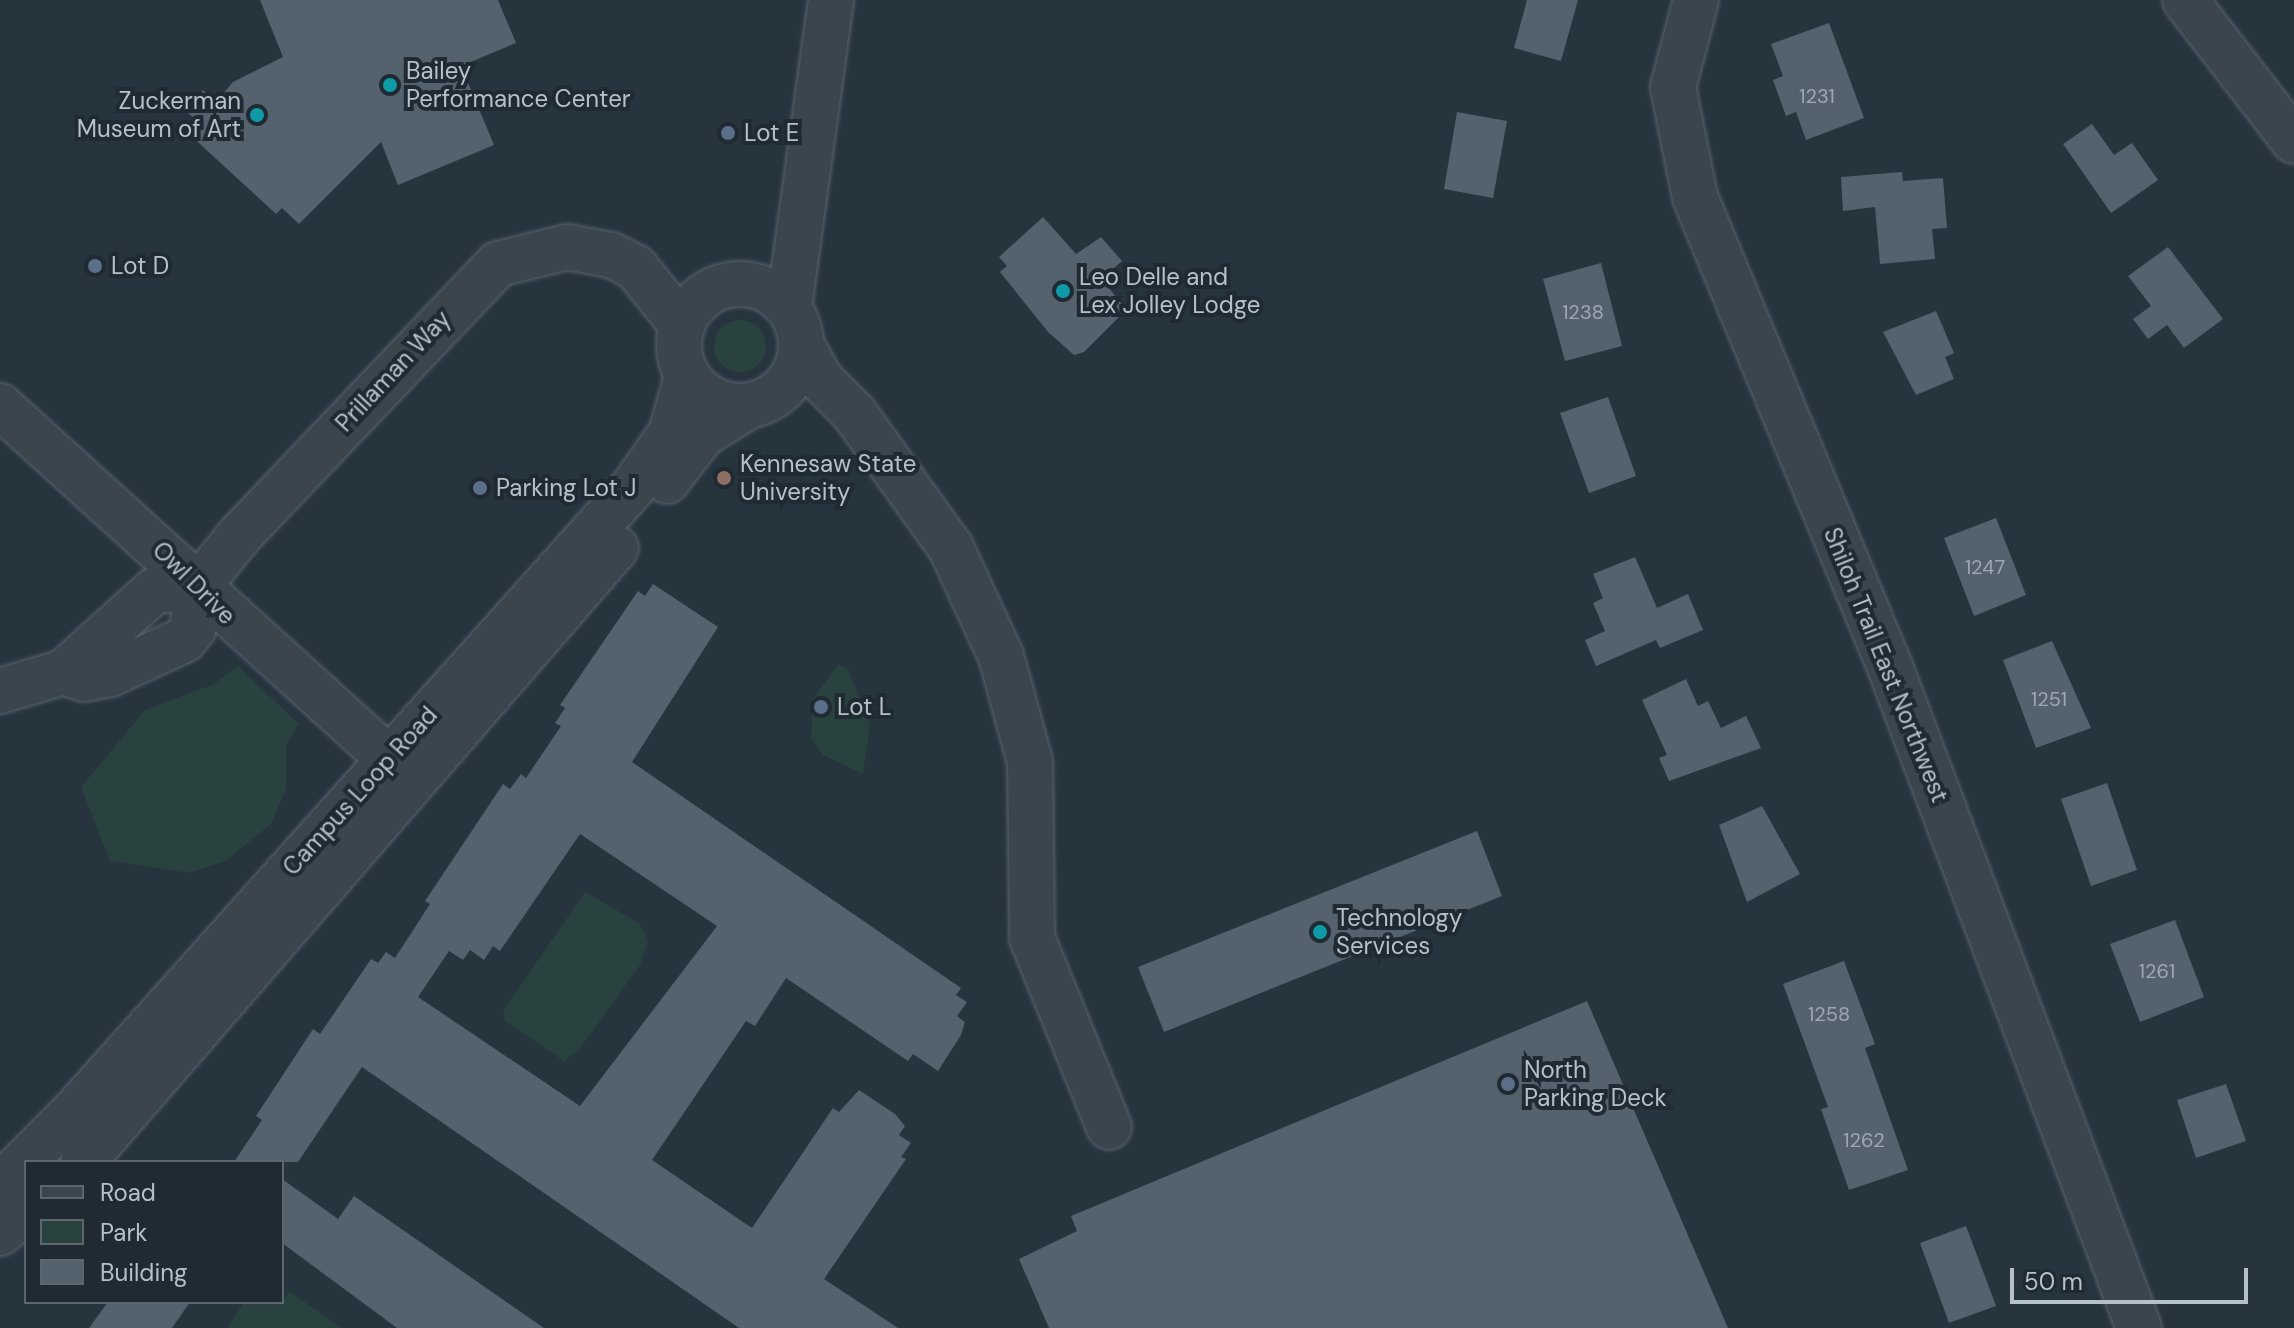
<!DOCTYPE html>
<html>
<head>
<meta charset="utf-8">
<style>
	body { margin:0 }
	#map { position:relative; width:2294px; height:1328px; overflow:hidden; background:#26343e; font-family:"DM Sans",sans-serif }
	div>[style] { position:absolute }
	.green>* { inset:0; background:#29413f }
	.round { border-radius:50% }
	.building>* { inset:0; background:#54626e }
	.roads { filter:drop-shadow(0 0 2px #58636c) drop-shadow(0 0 2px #58636c) }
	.minor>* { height:44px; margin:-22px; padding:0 22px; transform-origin:22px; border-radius:22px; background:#3a454e }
	.minor>.ring { margin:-22px; padding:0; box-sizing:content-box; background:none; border:44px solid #3a454e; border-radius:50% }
	.dots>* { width:22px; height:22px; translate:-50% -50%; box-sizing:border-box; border:4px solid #1f2a33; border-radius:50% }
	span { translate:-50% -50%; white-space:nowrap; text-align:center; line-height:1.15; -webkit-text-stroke:8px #1f2a33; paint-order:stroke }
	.number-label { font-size:20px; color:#9ea8b2 }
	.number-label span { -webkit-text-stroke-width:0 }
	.poi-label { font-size:24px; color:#b6c0c9 }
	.left { translate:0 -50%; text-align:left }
	.right { translate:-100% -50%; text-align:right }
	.street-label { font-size:24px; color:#b6c0c9 }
	.legend { position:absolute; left:24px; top:1160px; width:260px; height:144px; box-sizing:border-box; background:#1f2a33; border:2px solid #5b666f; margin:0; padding:10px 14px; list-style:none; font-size:24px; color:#b6c0c9 }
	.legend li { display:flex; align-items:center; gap:16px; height:40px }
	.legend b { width:40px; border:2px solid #5b666f }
	.scale { position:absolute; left:2010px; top:1268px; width:238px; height:36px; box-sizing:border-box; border:4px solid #b6c0c9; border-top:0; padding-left:10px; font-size:24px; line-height:28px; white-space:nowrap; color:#b6c0c9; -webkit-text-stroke:6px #1f2a33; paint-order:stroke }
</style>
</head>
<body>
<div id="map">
	<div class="green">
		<div class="round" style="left:714px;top:320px;width:52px;height:52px"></div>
		<div style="clip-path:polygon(838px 664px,848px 669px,870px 724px,863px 774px,823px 755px,811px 739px,813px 699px)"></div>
		<div style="clip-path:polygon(238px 666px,299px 724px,286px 745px,286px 789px,271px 824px,226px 861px,190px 873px,110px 861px,81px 787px,145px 710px,214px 684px)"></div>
		<div style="clip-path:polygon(585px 892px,639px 923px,648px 941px,640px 965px,579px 1050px,564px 1061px,505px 1021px,503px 1011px)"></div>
		<div style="clip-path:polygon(289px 1291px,342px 1328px,227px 1328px,244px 1302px,282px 1302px)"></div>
	</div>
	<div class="building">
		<div style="clip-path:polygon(260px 0,498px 0,516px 43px,461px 66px,494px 145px,398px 185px,381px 142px,299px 224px,282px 208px,276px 214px,188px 133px,198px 122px,185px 110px,203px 90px,216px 102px,233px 82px,283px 57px)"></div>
		<div style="clip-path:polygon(1527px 0,1578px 0,1561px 61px,1514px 48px)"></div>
		<div style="clip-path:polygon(1829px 23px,1864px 118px,1806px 140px,1796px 112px,1786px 116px,1773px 80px,1783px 76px,1771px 44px)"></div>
		<div style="clip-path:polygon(1457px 112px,1507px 121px,1493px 198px,1444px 189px)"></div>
		<div style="clip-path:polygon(2092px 124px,2114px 155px,2132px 143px,2158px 180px,2111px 213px,2063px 144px)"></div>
		<div style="clip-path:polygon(1902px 172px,1903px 181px,1943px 178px,1947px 228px,1932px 229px,1935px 259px,1880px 264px,1875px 207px,1843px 211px,1841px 177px)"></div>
		<div style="clip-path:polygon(1043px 217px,1076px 254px,1101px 237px,1122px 261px,1102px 279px,1126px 310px,1084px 352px,1074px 355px,1048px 332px,1000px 272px,1007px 266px,999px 257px)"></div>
		<div style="clip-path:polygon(2168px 247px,2223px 319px,2184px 348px,2167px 325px,2148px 339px,2133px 319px,2151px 306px,2128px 276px)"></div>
		<div style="clip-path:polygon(1601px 263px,1622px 346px,1565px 361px,1543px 279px)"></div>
		<div style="clip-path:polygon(1936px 311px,1954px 353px,1945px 357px,1954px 379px,1916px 395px,1883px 332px)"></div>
		<div style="clip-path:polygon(1608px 397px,1636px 476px,1589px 493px,1560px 413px)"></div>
		<div style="clip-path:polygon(1996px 518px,2026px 595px,1974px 616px,1944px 538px)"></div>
		<div style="clip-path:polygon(1635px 557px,1657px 608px,1688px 594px,1703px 630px,1660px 648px,1656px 640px,1596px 666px,1585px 640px,1605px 631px,1593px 603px,1603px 598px,1593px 574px)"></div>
		<div style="clip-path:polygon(evenodd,653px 584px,718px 627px,632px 762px,961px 988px,956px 995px,967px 1002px,957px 1016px,965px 1022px,961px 1035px,938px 1071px,913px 1054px,908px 1061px,786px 978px,755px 1026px,746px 1021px,652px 1160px,752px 1228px,833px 1108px,839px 1112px,859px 1090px,895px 1114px,905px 1126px,899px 1135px,911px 1143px,901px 1157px,906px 1159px,824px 1279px,898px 1328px,739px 1328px,362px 1067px,298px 1162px,234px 1162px,262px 1120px,256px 1116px,313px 1029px,320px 1034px,371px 959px,378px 963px,386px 952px,395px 958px,430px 904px,425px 901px,503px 784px,510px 789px,521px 774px,526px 778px,561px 726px,555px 723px,565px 708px,560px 705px,638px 591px,645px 596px,653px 584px,580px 834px,717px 926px,580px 1106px,418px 997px,449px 951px,463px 960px,470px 950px,484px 960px,493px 946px,500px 951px,580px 834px)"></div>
		<div style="clip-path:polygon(2052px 641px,2091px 728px,2036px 748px,2003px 660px)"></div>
		<div style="clip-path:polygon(1686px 679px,1698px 706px,1708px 701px,1721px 728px,1746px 716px,1761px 748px,1669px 781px,1659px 758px,1667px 755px,1642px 700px)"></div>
		<div style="clip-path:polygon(2107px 783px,2137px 870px,2091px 886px,2061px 799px)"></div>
		<div style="clip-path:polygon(1762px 806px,1800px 874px,1747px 902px,1719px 825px)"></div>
		<div style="clip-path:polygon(1477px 831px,1502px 896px,1164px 1032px,1138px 967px)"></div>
		<div style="clip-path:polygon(2175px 920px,2204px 997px,2140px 1022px,2110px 944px)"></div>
		<div style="clip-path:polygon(1844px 961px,1875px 1044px,1865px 1048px,1908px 1170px,1849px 1190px,1821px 1109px,1828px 1107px,1783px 984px)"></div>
		<div style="clip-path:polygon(1587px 1001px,1728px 1328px,1049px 1328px,1019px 1259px,1077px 1231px,1071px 1216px)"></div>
		<div style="clip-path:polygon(2226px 1084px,2246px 1141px,2196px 1158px,2177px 1100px)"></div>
		<div style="clip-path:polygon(282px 1179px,338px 1219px,354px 1196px,544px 1328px,397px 1328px,282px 1243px)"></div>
		<div style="clip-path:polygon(1966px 1226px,1996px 1306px,1949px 1323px,1920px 1243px)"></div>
		<div style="clip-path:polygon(108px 1302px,190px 1302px,172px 1328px,89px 1328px)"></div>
	</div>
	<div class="roads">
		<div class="minor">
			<div style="left:1696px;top:0;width:90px;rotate:104.8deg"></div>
			<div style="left:1673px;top:87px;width:112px;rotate:78.7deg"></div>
			<div style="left:1695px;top:197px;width:509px;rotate:67.47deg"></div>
			<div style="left:1890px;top:667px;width:706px;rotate:69.36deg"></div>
			<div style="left:2185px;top:0;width:178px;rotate:52.3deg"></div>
			<div class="ring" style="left:679px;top:284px;width:78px;height:78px"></div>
			<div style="left:789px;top:307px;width:310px;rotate:-82.2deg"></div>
			<div style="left:802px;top:346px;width:39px;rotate:61deg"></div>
			<div style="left:821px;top:380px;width:47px;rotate:45deg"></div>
			<div style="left:854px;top:413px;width:166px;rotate:54.3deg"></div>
			<div style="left:951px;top:548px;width:119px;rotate:65.2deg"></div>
			<div style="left:1001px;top:656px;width:110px;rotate:74.7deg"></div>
			<div style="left:1030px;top:762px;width:176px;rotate:89.3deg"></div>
			<div style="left:1032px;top:938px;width:204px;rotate:67.8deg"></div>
			<div style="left:0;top:406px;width:525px;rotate:42.22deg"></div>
			<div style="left:389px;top:759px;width:27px;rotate:62deg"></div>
			<div style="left:667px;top:481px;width:58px;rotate:-52.7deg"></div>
			<div style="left:702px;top:435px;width:55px;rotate:-31.7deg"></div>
			<div style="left:195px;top:590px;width:71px;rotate:-50.7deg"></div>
			<div style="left:240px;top:535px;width:374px;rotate:-46.4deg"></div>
			<div style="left:498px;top:264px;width:71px;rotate:-13.8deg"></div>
			<div style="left:567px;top:247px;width:45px;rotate:10.3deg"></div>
			<div style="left:611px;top:255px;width:28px;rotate:27deg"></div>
			<div style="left:636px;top:268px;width:73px;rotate:51.1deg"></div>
			<div style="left:64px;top:672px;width:21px;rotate:19deg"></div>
			<div style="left:84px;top:679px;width:26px;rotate:-11deg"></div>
			<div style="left:110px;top:674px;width:81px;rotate:-24.7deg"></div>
			<div style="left:184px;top:640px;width:14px;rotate:-51deg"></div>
			<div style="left:193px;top:629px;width:39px;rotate:-87deg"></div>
			<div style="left:0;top:691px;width:67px;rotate:-16.5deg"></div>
			<div style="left:64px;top:672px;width:122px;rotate:-42deg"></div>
			<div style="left:155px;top:590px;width:40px"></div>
			<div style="left:83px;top:1162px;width:813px;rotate:-49.04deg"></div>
			<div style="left:0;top:1186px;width:103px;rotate:-45deg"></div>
			<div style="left:73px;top:1113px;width:841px;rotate:-48.18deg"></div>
			<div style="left:634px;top:486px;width:65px;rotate:-55.1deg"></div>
			<div style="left:671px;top:433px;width:58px;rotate:-74.1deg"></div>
			<div style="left:0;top:1233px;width:33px;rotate:-39deg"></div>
		</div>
	</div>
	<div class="dots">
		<div style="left:390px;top:85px;background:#0f9aa8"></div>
		<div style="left:257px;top:115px;background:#0f9aa8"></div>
		<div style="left:728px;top:133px;background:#5c6f8a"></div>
		<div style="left:95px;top:266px;background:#5c6f8a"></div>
		<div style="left:1063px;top:291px;background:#0f9aa8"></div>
		<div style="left:724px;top:478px;background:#8d6e63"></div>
		<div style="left:480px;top:488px;background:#5c6f8a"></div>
		<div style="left:821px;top:707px;background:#5c6f8a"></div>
		<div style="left:1320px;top:932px;background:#0f9aa8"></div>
		<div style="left:1508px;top:1084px;background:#5c6f8a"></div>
	</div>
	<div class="number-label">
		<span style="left:1817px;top:96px">1231</span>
		<span style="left:1583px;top:312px">1238</span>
		<span style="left:1985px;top:567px">1247</span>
		<span style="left:2049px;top:699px">1251</span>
		<span style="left:2157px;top:971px">1261</span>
		<span style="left:1829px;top:1014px">1258</span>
		<span style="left:1864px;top:1140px">1262</span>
	</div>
	<div class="poi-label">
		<span class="left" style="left:406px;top:85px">Bailey<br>Performance Center</span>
		<span class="right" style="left:241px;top:115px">Zuckerman<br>Museum of Art</span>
		<span class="left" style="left:744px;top:133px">Lot E</span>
		<span class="left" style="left:111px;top:266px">Lot D</span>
		<span class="left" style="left:1079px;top:291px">Leo Delle and<br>Lex Jolley Lodge</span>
		<span class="left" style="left:740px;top:478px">Kennesaw State<br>University</span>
		<span class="left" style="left:496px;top:488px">Parking Lot J</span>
		<span class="left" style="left:837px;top:707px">Lot L</span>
		<span class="left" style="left:1336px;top:932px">Technology<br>Services</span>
		<span class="left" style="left:1524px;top:1084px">North<br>Parking Deck</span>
	</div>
	<div class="street-label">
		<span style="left:393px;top:371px;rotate:-47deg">Prillaman Way</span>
		<span style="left:194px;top:583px;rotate:45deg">Owl Drive</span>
		<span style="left:1886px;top:665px;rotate:68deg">Shiloh Trail East Northwest</span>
		<span style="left:360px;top:791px;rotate:-48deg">Campus Loop Road</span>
	</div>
	<ul class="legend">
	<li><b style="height:10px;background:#3a454e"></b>Road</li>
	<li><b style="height:22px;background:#29413f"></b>Park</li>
	<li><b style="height:22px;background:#54626e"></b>Building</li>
	</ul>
	<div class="scale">50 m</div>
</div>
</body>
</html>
